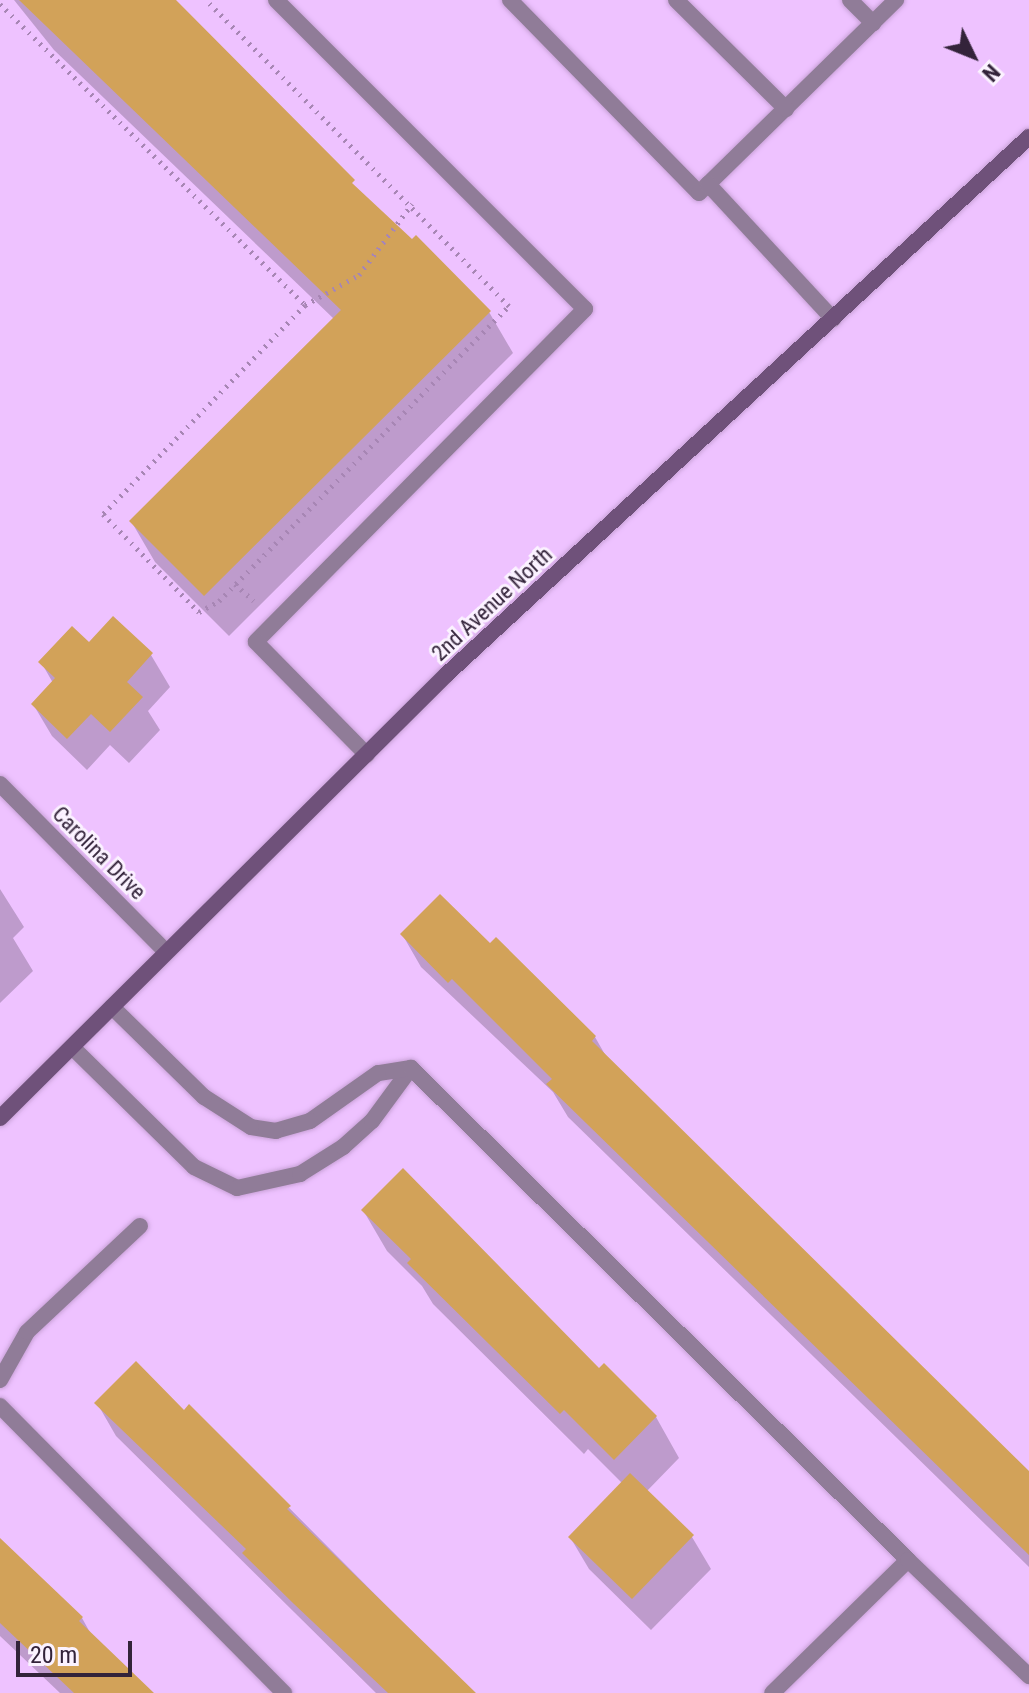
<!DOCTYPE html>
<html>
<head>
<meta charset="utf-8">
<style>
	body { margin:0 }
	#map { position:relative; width:1029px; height:1693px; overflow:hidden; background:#eec2ff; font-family:"Roboto Condensed",sans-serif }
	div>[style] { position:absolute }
	.shadow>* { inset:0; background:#0003 }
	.building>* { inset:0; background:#d2a259 }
	.path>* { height:5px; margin-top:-2.5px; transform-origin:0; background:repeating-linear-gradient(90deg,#a786b4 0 2px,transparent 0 8px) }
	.roads { filter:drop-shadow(0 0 2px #c9a2d8) drop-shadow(0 0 2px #c9a2d8) }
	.lane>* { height:16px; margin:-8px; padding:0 8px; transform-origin:8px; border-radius:8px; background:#907c98 }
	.street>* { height:16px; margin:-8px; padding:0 8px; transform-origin:8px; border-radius:8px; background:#907c98 }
	.secondary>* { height:16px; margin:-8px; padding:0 8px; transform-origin:8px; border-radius:8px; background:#6f517a }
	span { translate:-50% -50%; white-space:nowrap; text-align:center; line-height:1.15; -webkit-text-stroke:6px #fbf2ff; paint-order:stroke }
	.street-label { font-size:22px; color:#33233a }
	.north { position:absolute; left:933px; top:16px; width:80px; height:80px; -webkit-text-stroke:6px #fbf2ff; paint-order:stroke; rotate:133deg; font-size:22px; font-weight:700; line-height:32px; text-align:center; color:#33233a }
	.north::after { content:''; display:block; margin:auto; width:28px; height:36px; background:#33233a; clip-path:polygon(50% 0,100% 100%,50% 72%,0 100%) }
	.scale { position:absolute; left:16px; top:1641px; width:116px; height:36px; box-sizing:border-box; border:4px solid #33233a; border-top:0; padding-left:10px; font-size:24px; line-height:28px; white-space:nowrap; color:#33233a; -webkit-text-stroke:6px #fbf2ff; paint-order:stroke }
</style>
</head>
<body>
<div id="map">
	<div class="shadow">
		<div style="clip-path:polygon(14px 0,171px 0,362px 195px,489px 312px,513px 353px,229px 636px,155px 562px,131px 521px,334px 319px,54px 50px)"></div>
		<div style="clip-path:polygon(89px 645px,151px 655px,170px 687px,148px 711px,160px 730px,129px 763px,110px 745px,87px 770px,52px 736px,33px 704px,53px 683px,41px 662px)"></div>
		<div style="clip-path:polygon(0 889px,24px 927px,13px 938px,33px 971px,0 1003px)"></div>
		<div style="clip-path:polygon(402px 934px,490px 946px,595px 1037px,607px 1058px,1029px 1474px,1029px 1567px,568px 1117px,553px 1092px,421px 967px)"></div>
		<div style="clip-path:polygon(363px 1210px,599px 1371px,656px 1417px,679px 1458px,646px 1492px,692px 1537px,711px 1569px,651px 1630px,589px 1569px,570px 1537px,622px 1483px,588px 1449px,584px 1454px,433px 1304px,422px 1286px,387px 1251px)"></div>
		<div style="clip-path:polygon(97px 1403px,184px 1412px,189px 1407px,473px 1693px,376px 1693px,116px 1436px)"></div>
		<div style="clip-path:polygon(0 1540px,82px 1618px,92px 1636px,151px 1693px,60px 1693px,0 1636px)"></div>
	</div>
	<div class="building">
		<div style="clip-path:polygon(19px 0,176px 0,355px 180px,352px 183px,412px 239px,416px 235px,491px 311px,204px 596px,129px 521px,341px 310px)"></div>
		<div style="clip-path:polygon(113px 616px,153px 653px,127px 682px,143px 697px,110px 732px,91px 714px,67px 739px,31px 704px,55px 678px,38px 662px,72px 626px,89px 642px)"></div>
		<div style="clip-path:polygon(440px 894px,490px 943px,496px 937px,596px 1036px,592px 1041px,1029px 1471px,1029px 1555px,546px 1084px,552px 1079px,452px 979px,448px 983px,400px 934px)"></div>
		<div style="clip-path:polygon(403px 1168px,599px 1368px,604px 1363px,657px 1416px,614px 1460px,564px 1410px,560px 1414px,407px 1263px,411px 1259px,361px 1210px)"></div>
		<div style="clip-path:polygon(136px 1361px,184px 1410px,189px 1404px,291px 1506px,287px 1509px,476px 1693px,388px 1693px,294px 1604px,242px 1553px,246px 1549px,94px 1403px)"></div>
		<div style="clip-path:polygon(630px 1473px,694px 1535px,632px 1599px,568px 1537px)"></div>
		<div style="clip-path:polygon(0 1538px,83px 1617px,79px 1621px,154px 1693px,74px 1693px,0 1623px)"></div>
	</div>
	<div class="path">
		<div style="left:0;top:4px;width:429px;rotate:44.6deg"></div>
		<div style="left:305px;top:305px;width:291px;rotate:134deg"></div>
		<div style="left:103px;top:514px;width:137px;rotate:45.6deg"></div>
		<div style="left:199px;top:612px;width:23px;rotate:-29deg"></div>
		<div style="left:219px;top:601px;width:414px;rotate:-45.5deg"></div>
		<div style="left:509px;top:306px;width:431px;rotate:-134.7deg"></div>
		<div style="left:305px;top:305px;width:62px;rotate:-29.1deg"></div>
		<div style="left:359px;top:275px;width:89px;rotate:-53.3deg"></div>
		<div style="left:235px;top:584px;width:25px;rotate:42deg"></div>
	</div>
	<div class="roads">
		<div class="lane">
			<div style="left:276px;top:0;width:437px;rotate:45deg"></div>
			<div style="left:585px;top:309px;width:468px;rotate:134.7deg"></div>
			<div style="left:256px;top:642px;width:158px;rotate:45.5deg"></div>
			<div style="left:510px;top:0;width:270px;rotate:45.6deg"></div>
			<div style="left:699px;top:193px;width:276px;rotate:-44.4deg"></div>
			<div style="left:676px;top:0;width:155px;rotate:44.7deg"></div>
			<div style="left:850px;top:0;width:33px;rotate:45deg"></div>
			<div style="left:708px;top:184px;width:184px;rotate:47.2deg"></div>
			<div style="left:72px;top:1047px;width:171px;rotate:44.5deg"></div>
			<div style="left:194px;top:1167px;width:48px;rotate:26deg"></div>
			<div style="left:237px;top:1188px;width:65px;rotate:-12.5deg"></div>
			<div style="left:300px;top:1174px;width:51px;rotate:-32.1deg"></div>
			<div style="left:343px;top:1147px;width:39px;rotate:-42deg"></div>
			<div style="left:372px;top:1121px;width:66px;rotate:-53.7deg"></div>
			<div style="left:411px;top:1068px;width:33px;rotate:171deg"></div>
			<div style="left:378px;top:1073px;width:83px;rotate:144.8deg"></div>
			<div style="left:310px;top:1121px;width:35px;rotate:164deg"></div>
			<div style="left:276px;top:1131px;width:25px;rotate:-171deg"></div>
			<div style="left:251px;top:1127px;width:56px;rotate:-147.4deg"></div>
			<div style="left:204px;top:1097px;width:129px;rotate:-135.6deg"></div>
			<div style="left:411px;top:1068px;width:699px;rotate:44.71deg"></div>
			<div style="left:908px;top:1560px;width:190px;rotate:135.6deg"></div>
			<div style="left:0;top:1380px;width:55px;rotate:-60.6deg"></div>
			<div style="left:27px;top:1332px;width:155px;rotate:-43.2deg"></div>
			<div style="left:0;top:1406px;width:404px;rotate:45.3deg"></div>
			<div style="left:908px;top:1560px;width:168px;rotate:43.8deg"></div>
		</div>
		<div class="street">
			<div style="left:0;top:784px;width:236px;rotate:45.3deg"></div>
		</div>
		<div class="secondary">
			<div style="left:0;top:1118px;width:630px;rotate:-44.81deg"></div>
			<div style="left:447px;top:674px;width:792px;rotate:-42.7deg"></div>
		</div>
	</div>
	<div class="street-label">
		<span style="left:492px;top:604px;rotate:-43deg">2nd Avenue North</span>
		<span style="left:99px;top:853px;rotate:45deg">Carolina Drive</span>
	</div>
	<div class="north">N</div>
	<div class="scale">20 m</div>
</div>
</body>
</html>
